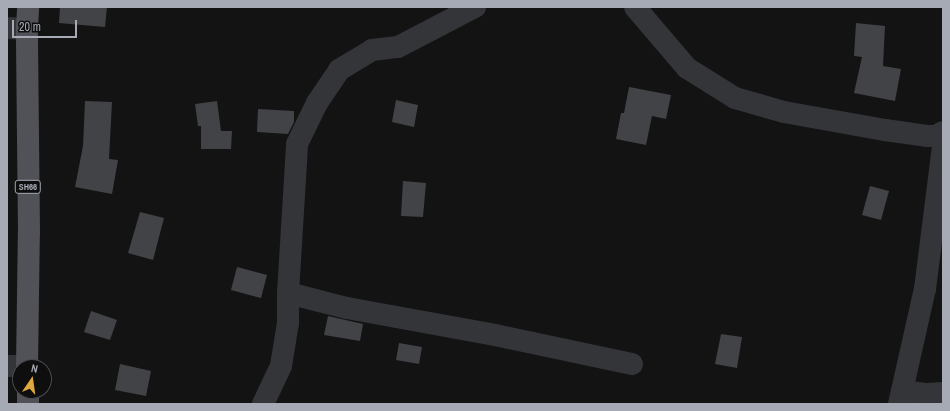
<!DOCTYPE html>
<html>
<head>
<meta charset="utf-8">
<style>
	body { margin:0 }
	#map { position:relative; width:950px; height:411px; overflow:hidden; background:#131314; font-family:"Archivo Narrow",sans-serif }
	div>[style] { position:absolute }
	.building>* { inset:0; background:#424347 }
	.minor>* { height:22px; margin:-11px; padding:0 11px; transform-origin:11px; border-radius:11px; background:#343539 }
	.primary>* { height:22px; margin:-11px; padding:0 11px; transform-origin:11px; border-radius:11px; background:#515258 }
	span { translate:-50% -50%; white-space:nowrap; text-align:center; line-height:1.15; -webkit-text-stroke:3px #0e0e0f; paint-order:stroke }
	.shield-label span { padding:1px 3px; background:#0e0e0f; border:1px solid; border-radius:3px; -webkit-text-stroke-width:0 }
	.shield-label { font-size:9px; color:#a6aab4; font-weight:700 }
	.frame { position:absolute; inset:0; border:8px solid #a6aab4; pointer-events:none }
	.north { position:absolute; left:12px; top:359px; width:40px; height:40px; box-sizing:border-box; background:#0e0e0f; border:1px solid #4b4c51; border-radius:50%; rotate:13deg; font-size:11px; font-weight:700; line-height:16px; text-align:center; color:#a6aab4 }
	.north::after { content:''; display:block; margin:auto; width:14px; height:18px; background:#e0a940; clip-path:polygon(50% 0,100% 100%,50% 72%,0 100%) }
	.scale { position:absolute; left:12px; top:20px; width:65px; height:18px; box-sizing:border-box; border:2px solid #a6aab4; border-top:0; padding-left:5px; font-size:12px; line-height:14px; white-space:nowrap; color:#a6aab4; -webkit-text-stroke:3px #0e0e0f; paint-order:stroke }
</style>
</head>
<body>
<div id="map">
	<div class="building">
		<div style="clip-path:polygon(60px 7px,107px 7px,105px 27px,59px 23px)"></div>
		<div style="clip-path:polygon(856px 23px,885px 26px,883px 66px,901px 69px,895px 101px,854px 93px,862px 57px,854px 56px)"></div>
		<div style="clip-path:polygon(629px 87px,671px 95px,666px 119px,652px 116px,646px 145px,616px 139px,621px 113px,624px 113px)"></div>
		<div style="clip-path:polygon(396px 100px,418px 105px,414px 127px,392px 122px)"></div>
		<div style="clip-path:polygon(85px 101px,112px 102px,109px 159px,118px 160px,112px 194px,75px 187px,83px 146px)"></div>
		<div style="clip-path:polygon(217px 101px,221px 131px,232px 131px,231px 149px,201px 149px,201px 126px,198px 126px,195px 104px)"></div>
		<div style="clip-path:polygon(258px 109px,294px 111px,294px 122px,288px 134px,257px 132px)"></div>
		<div style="clip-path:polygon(403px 181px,426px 183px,423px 217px,401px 216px)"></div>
		<div style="clip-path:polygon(870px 186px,889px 191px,881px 220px,862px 215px)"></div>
		<div style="clip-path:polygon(140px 212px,164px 218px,153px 260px,128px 253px)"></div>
		<div style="clip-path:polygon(237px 267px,267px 275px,261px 298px,231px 290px)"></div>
		<div style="clip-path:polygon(91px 311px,117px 320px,110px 340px,84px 332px)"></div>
		<div style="clip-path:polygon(328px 316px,363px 324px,360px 341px,324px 335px)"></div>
		<div style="clip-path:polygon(721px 334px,742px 337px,737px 368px,715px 364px)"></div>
		<div style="clip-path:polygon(399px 343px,422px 347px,419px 364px,396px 360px)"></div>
		<div style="clip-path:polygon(120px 364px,151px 371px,146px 396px,115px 390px)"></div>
	</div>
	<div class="minor">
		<div style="left:635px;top:7px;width:80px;rotate:49.6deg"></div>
		<div style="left:687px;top:68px;width:57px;rotate:32deg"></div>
		<div style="left:735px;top:98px;width:51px;rotate:15.9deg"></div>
		<div style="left:784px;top:112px;width:103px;rotate:10.1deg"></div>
		<div style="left:885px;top:130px;width:42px;rotate:8.1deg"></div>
		<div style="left:927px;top:136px;width:9px"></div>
		<div style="left:936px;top:136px;width:8px;rotate:-30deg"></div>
		<div style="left:7px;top:28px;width:20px;rotate:3deg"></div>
		<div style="left:288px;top:293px;width:61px;rotate:14.3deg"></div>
		<div style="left:347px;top:308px;width:150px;rotate:10.3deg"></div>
		<div style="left:495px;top:335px;width:140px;rotate:12deg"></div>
		<div style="left:7px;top:366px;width:20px"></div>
		<div style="left:902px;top:391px;width:25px;rotate:7deg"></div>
		<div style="left:927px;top:394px;width:16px;rotate:-4deg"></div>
		<div style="left:263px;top:404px;width:42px;rotate:-64.7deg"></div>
		<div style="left:281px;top:366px;width:44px;rotate:-80.8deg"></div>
		<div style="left:288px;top:323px;width:30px;rotate:-90deg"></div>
		<div style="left:288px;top:293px;width:149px;rotate:-86.5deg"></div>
		<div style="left:297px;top:144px;width:46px;rotate:-64deg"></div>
		<div style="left:317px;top:103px;width:40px;rotate:-56deg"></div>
		<div style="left:339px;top:70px;width:39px;rotate:-31deg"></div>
		<div style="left:372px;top:50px;width:26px;rotate:-7deg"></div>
		<div style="left:398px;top:47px;width:87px;rotate:-27.5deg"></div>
		<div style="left:899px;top:404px;width:118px;rotate:-77.3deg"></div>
		<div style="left:925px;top:289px;width:143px;rotate:-82.8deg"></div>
	</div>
	<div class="primary">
		<div style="left:27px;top:367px;width:135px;rotate:-89.2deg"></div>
		<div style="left:29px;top:232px;width:203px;rotate:-90.6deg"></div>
		<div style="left:27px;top:29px;width:22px;rotate:-87deg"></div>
		<div style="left:28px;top:391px;width:13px;rotate:90deg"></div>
	</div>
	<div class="shield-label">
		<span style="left:28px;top:187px">SH66</span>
	</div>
	<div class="frame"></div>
	<div class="north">N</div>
	<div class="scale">20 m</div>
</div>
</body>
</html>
